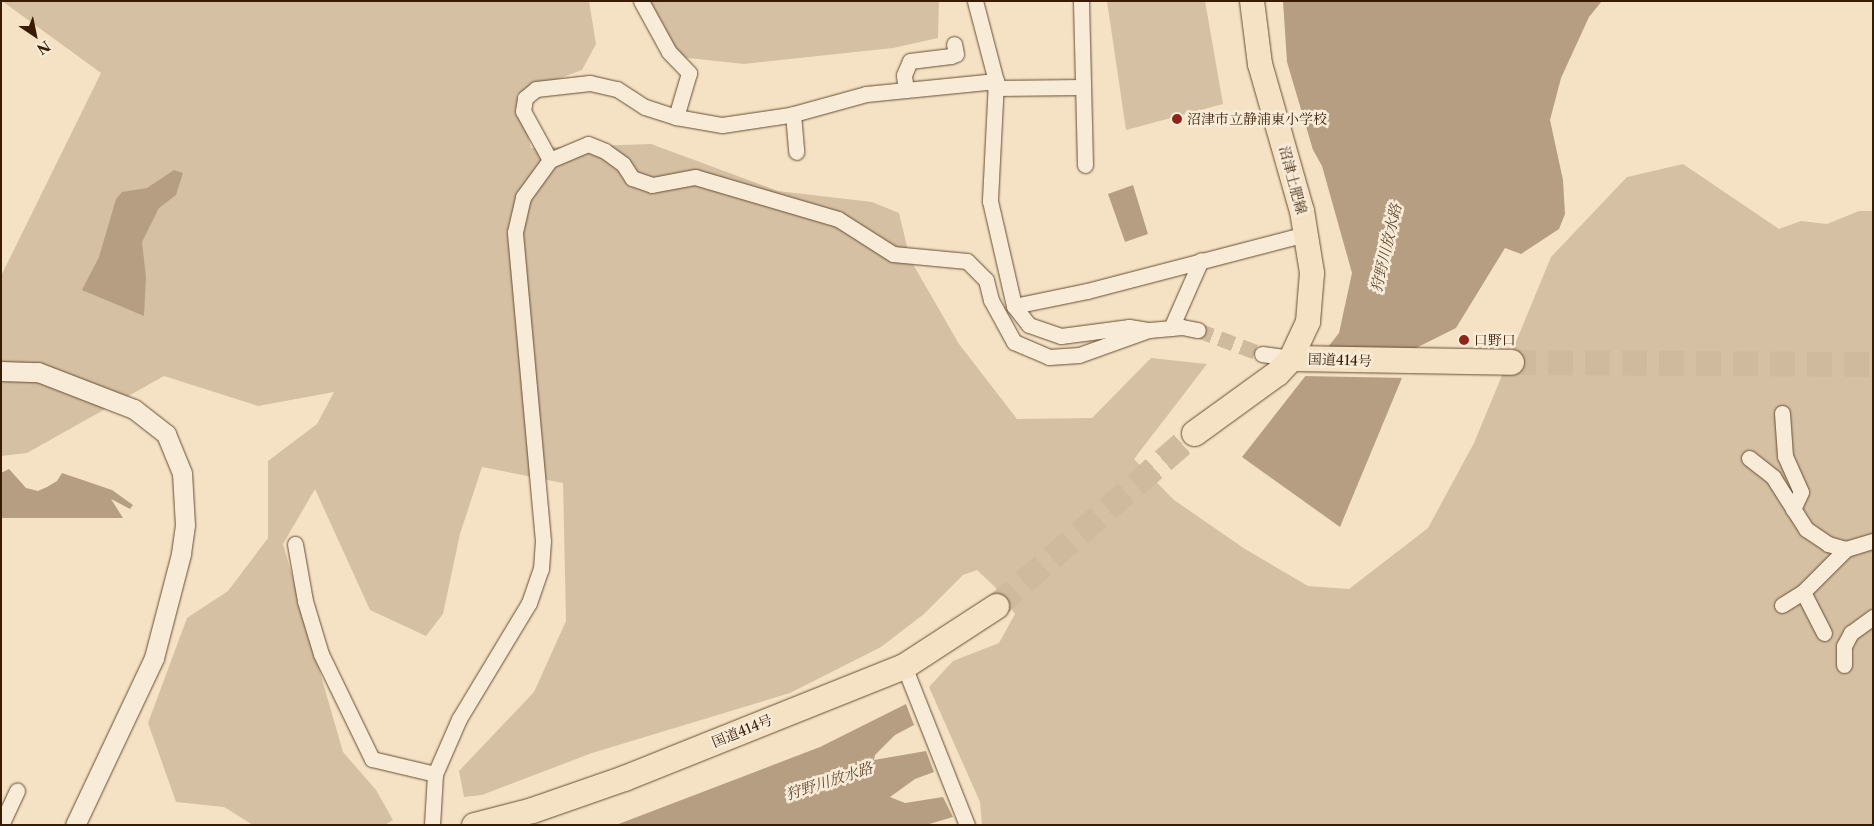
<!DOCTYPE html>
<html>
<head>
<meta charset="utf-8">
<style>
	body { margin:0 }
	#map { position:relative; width:1874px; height:826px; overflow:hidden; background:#f5e2c4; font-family:"Libre Caslon Text","Noto Serif JP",serif }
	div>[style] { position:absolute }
	.green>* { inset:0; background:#d5c0a3 }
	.water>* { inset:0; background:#b59e82 }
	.pier>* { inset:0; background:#f5e2c4 }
	.minor-tunnel>* { height:15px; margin-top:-7.5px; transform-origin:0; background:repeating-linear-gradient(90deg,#cfba9d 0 15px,transparent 0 23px) }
	.trunk-tunnel>* { height:25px; margin-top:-12.5px; transform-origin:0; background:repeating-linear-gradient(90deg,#cfba9d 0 25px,transparent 0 37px) }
	.roads { filter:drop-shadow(0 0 1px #674d32) drop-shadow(0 0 1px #674d32) }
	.minor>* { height:15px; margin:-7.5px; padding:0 7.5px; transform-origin:7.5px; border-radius:7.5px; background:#f8ecd9 }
	.tertiary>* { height:19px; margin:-9.5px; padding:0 9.5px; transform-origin:9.5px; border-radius:9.5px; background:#f8ecd9 }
	.primary>* { height:24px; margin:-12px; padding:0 12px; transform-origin:12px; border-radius:12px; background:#f5e2c4 }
	.trunk>* { height:25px; margin:-12.5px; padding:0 12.5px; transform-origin:12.5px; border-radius:12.5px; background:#f5e2c4 }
	.dots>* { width:14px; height:14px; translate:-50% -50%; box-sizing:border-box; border:2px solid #f8ecd9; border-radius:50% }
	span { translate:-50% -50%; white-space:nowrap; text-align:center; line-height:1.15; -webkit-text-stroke:5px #f8ecd9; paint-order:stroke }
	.poi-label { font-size:14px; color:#381b02 }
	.left { translate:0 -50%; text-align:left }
	.street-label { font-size:14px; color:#381b02 }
	.water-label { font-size:15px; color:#64492f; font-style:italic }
	.frame { position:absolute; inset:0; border:2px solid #381b02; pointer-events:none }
	.north { position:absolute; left:10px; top:10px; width:50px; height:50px; -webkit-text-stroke:4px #f8ecd9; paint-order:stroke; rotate:146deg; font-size:14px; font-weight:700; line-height:20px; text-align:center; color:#381b02 }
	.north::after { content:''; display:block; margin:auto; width:18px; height:22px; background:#381b02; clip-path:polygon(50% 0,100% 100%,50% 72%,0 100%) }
</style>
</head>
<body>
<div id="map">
	<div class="green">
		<div style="clip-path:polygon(2px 1px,589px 1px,596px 44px,582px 70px,517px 94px,531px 148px,651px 144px,778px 191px,872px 202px,899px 213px,910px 259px,959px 344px,1017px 419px,1092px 418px,1151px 358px,1207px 364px,1134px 459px,1174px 500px,1245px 549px,1308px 586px,1349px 589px,1428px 528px,1474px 443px,1551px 257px,1627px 177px,1683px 164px,1779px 229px,1801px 221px,1827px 224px,1859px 211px,1873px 211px,1873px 825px,982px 825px,980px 802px,929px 687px,953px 661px,999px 643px,1015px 614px,995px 587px,977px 570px,963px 575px,924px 614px,881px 647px,790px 693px,592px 753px,482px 795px,464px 797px,459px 771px,534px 692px,566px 621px,563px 483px,482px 467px,460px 534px,443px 614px,426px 636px,370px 610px,315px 489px,283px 544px,343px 752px,376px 790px,393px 820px,385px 825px,253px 825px,224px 807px,176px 802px,148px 723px,187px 618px,228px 591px,268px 538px,268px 461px,317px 424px,334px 392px,258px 406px,164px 376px,27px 453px,1px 456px,1px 276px,101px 73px)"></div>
		<div style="clip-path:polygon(649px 1px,939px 1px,938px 38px,893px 48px,744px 64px,679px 57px)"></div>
		<div style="clip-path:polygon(1107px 1px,1205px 1px,1223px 104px,1126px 130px)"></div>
	</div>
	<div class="water">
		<div style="clip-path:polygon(1283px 1px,1602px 1px,1589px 17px,1561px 78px,1550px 120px,1563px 180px,1565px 214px,1559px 229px,1521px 254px,1505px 248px,1456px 328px,1414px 349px,1340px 527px,1242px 457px,1339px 333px,1352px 273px,1322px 166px,1313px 150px,1287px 62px)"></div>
		<div style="clip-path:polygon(174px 170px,183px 173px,176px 195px,159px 208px,142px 242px,146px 277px,144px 316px,82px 290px,99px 257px,116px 199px,122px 192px,147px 188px)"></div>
		<div style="clip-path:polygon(1133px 185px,1148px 234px,1125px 242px,1108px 194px)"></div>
		<div style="clip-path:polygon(9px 469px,26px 488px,38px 491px,47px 487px,57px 481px,62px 473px,112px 490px,133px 505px,130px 509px,111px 499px,123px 518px,1px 518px,1px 473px)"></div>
		<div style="clip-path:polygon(906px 704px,914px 725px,895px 735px,875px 755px,874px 760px,926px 751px,934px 772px,915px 779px,890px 797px,905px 803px,943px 797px,953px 817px,926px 825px,616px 825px,820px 747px)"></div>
	</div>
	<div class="pier">
		<div style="clip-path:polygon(1326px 347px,1416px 352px,1407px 378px,1302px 376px)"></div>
	</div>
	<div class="minor-tunnel">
		<div style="left:1198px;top:330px;width:68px;rotate:20.6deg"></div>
	</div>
	<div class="trunk-tunnel">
		<div style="left:1511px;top:362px;width:362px;rotate:0.3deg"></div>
		<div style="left:996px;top:606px;width:263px;rotate:-41.1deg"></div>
	</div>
	<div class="roads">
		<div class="minor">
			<div style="left:641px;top:1px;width:58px;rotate:61.2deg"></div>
			<div style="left:669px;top:52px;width:29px;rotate:46deg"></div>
			<div style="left:689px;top:73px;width:46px;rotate:106.5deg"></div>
			<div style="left:975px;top:1px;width:83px;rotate:75.3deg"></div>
			<div style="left:996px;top:81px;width:120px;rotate:92.9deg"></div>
			<div style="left:990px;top:201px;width:108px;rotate:77.1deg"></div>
			<div style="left:1014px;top:306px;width:24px;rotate:52deg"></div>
			<div style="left:1029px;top:325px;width:34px;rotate:19deg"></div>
			<div style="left:1061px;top:336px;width:69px;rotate:-7.5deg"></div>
			<div style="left:1129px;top:327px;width:20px;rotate:9deg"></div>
			<div style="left:1149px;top:330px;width:33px;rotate:-5deg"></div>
			<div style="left:1182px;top:327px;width:16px;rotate:11deg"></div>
			<div style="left:1081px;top:1px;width:164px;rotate:88.6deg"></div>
			<div style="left:995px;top:88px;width:88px;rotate:-0.7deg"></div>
			<div style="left:906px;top:90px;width:15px;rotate:-98deg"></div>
			<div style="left:904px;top:75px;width:15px;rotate:-67deg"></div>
			<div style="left:910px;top:61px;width:41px;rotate:-7deg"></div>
			<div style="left:951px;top:56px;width:5px;rotate:-22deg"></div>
			<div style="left:956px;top:54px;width:10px;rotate:-101deg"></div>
			<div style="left:793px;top:114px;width:38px;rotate:85deg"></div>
			<div style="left:550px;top:160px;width:56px;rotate:-118.9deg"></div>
			<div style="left:523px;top:111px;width:13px;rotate:-81deg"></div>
			<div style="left:525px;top:98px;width:14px;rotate:-39deg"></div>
			<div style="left:536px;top:89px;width:54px;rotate:-6.3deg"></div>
			<div style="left:590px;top:83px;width:28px;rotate:13deg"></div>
			<div style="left:617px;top:89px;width:33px;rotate:33deg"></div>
			<div style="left:645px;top:107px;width:33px;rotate:18deg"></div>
			<div style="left:676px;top:117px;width:47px;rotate:9.9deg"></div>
			<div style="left:722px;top:125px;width:69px;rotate:-8.4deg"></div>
			<div style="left:790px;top:115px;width:79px;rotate:-15.4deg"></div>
			<div style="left:866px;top:94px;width:131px;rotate:-5.7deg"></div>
			<div style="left:1014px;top:306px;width:75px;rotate:-11.6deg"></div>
			<div style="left:1087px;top:291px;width:226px;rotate:-14.6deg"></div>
			<div style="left:1171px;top:328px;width:74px;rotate:-66.2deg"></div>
			<div style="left:1262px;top:354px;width:29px;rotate:8deg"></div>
			<div style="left:1782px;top:413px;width:43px;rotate:86deg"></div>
			<div style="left:1785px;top:456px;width:39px;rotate:66deg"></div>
			<div style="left:1801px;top:492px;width:19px;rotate:115deg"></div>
			<div style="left:1749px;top:458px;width:31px;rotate:38deg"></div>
			<div style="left:1773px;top:477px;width:62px;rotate:57.6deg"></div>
			<div style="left:1806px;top:529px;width:27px;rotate:34deg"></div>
			<div style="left:1828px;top:544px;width:19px;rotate:16deg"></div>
			<div style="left:295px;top:544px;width:58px;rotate:80deg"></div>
			<div style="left:305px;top:601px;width:55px;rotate:73.2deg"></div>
			<div style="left:321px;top:654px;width:117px;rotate:64.1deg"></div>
			<div style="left:372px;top:759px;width:65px;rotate:13.4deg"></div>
			<div style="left:1803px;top:592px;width:46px;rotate:62.9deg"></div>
			<div style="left:1782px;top:605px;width:25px;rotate:-32deg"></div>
			<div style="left:1803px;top:592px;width:61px;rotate:-45deg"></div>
			<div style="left:1846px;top:549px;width:28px;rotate:-17deg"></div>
			<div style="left:1844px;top:665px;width:19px;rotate:-90deg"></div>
			<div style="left:1844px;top:646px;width:15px;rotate:-62deg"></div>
			<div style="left:1851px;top:633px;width:27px;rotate:-36deg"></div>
			<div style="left:904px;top:666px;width:171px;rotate:68.4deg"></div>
			<div style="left:1px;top:825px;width:38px;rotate:-65deg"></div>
			<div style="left:432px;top:825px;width:51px;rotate:-86.6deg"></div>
			<div style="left:435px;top:774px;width:60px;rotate:-66.4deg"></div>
			<div style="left:459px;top:719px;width:135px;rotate:-58.9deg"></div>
			<div style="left:529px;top:603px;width:36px;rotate:-71deg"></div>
			<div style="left:541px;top:569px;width:28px;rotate:-86deg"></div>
			<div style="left:543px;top:541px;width:310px;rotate:-95.2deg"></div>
			<div style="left:515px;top:232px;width:36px;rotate:-77deg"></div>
			<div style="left:523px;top:197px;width:46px;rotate:-53.9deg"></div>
			<div style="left:550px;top:160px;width:41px;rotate:-22.8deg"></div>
			<div style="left:588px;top:144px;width:18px;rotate:22deg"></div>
			<div style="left:605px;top:151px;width:22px;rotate:36deg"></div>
			<div style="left:623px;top:164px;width:17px;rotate:57deg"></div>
			<div style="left:632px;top:178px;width:21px;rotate:19deg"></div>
			<div style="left:652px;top:185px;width:44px;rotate:-10.5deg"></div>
			<div style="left:695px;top:177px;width:149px;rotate:16.4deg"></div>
			<div style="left:838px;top:219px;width:65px;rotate:32.5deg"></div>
			<div style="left:893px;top:254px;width:74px;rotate:5.4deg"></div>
			<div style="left:967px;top:261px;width:27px;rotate:45deg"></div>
			<div style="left:986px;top:280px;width:21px;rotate:76deg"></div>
			<div style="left:991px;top:300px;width:48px;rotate:61.3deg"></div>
			<div style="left:1014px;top:342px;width:38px;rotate:23deg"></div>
			<div style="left:1049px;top:357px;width:30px;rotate:-4deg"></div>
			<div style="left:1079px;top:355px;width:74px;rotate:-19.7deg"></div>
		</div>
		<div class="tertiary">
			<div style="left:1px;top:371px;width:37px;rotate:2deg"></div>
			<div style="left:38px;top:372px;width:103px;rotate:21.1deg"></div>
			<div style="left:134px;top:409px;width:41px;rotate:38deg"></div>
			<div style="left:166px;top:434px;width:42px;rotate:67.7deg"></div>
			<div style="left:182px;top:473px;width:52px;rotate:86.7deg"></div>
			<div style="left:185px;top:525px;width:29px;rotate:98deg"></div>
			<div style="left:181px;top:554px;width:107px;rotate:104.6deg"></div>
			<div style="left:154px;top:658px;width:185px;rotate:115.3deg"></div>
		</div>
		<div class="primary">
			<div style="left:1252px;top:1px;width:64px;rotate:82.8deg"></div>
			<div style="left:1260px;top:64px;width:153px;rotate:74.1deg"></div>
			<div style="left:1302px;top:211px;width:63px;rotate:80.8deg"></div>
			<div style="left:1312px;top:273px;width:49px;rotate:94.7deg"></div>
			<div style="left:1308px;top:322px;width:40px;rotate:115deg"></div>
		</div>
		<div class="trunk">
			<div style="left:1194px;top:433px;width:102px;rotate:-35.9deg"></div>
			<div style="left:1277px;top:373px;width:21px;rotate:-47deg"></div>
			<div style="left:1291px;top:358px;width:220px;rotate:1deg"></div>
			<div style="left:474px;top:825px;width:60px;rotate:-14.5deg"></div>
			<div style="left:532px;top:810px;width:97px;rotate:-19.2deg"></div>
			<div style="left:624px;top:778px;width:302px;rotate:-21.8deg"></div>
			<div style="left:904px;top:666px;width:110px;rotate:-33.1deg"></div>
		</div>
	</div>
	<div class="dots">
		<div style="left:1177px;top:119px;background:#8f2418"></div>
		<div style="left:1464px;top:340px;background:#8f2418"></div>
	</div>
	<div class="poi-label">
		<span class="left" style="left:1187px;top:119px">沼津市立静浦東小学校</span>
		<span class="left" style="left:1474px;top:340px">口野口</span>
	</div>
	<div class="street-label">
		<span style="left:1293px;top:180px;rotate:75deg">沼津土肥線</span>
		<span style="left:1340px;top:360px;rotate:2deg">国道414号</span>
		<span style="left:742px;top:731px;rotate:-22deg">国道414号</span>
	</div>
	<div class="water-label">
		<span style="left:1386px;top:248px;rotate:-77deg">狩野川放水路</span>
		<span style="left:829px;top:781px;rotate:-18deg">狩野川放水路</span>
	</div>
	<div class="frame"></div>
	<div class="north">N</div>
</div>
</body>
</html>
